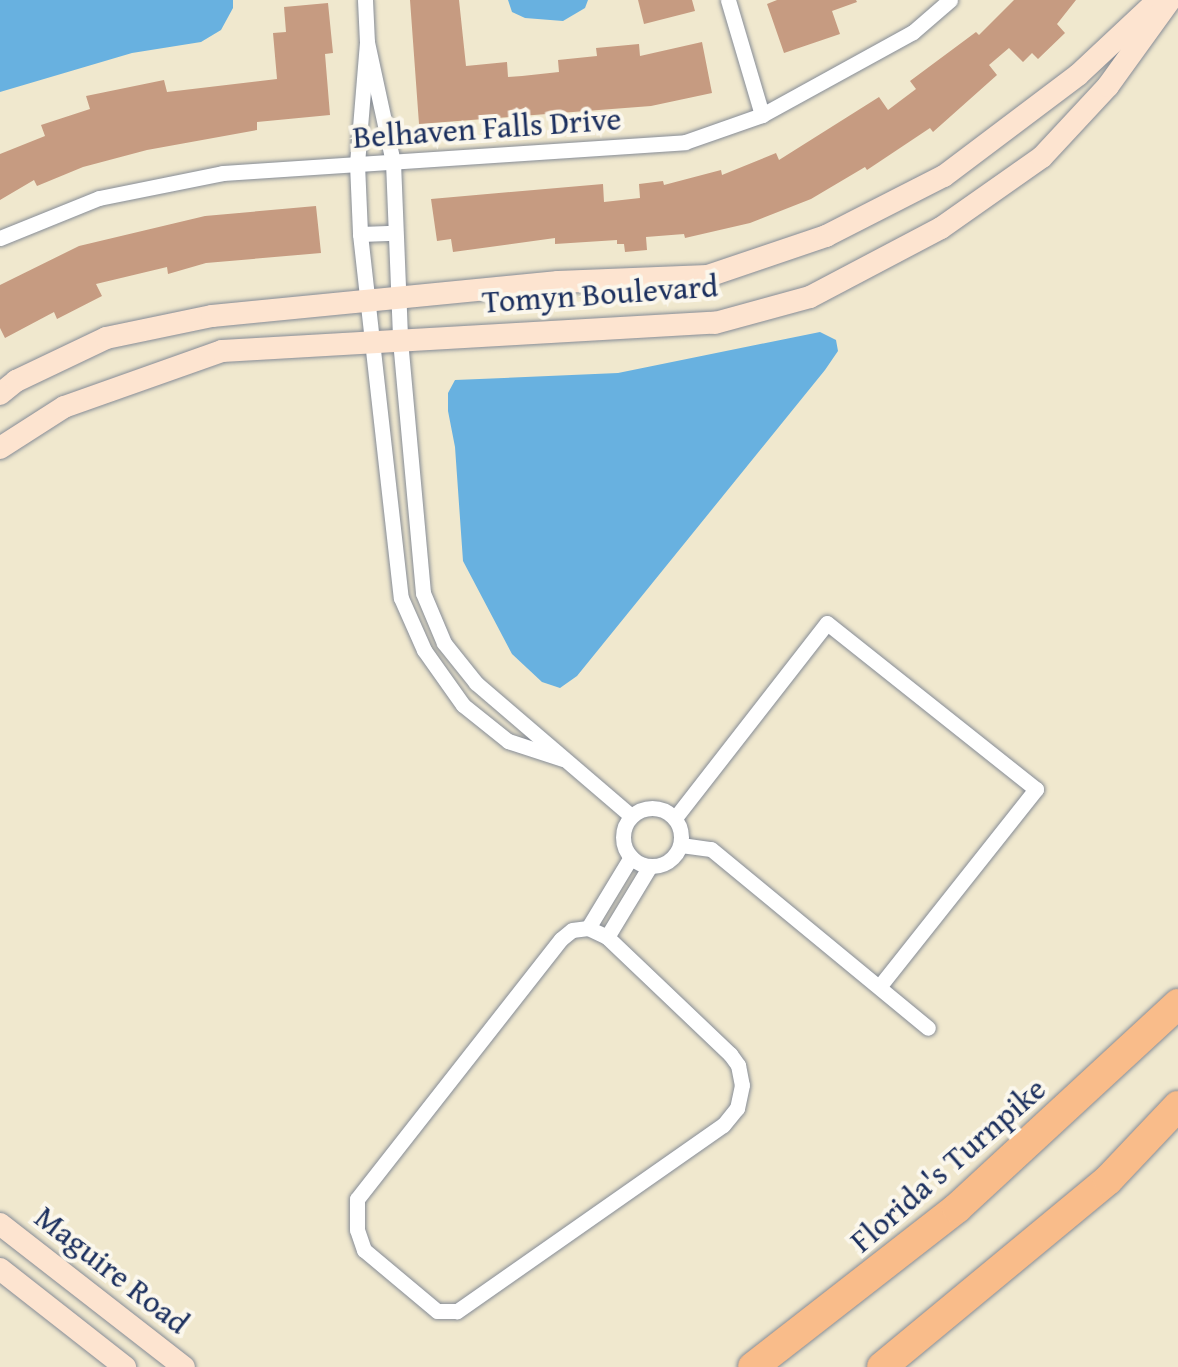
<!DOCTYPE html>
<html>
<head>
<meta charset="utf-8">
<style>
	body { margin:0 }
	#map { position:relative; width:1178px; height:1367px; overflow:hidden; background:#f0e8ce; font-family:"Gentium Book Plus",serif }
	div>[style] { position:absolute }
	.water>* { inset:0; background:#68b1e0 }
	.building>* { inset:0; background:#c69b81 }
	.roads { filter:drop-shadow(0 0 2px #868c96) drop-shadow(0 0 2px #868c96) }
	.street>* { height:15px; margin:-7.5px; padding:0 7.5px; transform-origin:7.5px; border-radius:7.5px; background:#fff }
	.street>.ring { margin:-7.5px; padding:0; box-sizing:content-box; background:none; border:15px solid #fff; border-radius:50% }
	.secondary>* { height:22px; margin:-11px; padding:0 11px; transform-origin:11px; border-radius:11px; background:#fde4d0 }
	.highway>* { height:30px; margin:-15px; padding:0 15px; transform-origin:15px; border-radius:15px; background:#f9bc8a }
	span { translate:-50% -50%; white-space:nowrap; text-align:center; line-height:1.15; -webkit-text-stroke:8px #fbf7ec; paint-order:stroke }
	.street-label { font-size:32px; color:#1b2f5e }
</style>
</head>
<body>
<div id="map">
	<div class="water">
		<div style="clip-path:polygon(0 0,233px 0,233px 8px,221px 30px,201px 42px,132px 53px,0 92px)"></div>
		<div style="clip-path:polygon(508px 0,588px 0,585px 8px,563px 21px,525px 18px,512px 12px)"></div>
		<div style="clip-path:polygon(820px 332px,836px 340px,838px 351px,825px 370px,577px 676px,560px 688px,542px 682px,512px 654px,463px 561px,455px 447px,448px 411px,448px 393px,455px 380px,618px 373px)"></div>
	</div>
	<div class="building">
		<div style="clip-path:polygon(410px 0,459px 0,466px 66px,507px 62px,508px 77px,522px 76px,559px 72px,558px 60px,597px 56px,596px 48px,639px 44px,640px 56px,702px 42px,712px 93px,651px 106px,419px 124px)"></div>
		<div style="clip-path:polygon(638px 0,692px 0,695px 11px,644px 24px)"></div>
		<div style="clip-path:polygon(777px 0,856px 0,857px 2px,832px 11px,840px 34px,784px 53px,767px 4px)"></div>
		<div style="clip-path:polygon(1014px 0,1076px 0,1057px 24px,1065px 33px,1038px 59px,1032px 53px,1023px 62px,1009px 48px,989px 65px,997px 75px,933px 132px,930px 128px,867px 170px,865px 167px,811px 199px,750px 223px,685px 238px,684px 234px,646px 237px,647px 250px,625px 252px,624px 244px,617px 244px,617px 240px,555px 244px,555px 238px,453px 252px,451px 239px,437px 241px,431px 199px,603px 184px,604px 202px,640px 198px,639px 184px,663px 181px,664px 185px,721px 170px,722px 175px,776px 153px,779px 160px,879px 97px,888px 110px,916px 89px,910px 81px,976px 32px,979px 35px)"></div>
		<div style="clip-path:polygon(328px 3px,333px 53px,325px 54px,330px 115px,257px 122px,257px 130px,147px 150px,83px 167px,37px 186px,34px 180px,0 200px,0 154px,45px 136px,41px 125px,90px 109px,86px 96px,164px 80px,167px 92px,277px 79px,273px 33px,286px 32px,284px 7px)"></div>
		<div style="clip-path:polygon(316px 206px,321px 253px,206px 263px,168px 274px,167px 267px,96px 284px,102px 296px,57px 319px,54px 312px,5px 338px,0 328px,0 285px,79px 246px,205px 216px)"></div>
	</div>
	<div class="roads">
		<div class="street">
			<div style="left:365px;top:0;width:42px;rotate:87.3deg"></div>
			<div style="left:367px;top:42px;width:122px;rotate:94.7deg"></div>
			<div style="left:357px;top:164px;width:70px;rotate:87.5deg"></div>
			<div style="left:360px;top:234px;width:366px;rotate:83.6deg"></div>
			<div style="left:401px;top:598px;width:57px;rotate:66.1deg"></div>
			<div style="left:424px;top:650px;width:67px;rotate:54.7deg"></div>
			<div style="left:463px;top:705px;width:58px;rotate:38.7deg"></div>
			<div style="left:508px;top:741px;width:58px;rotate:18.1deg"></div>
			<div style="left:728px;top:0;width:120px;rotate:73.5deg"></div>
			<div style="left:367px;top:42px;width:123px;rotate:77.8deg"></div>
			<div style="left:393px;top:162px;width:178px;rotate:87.7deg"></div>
			<div style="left:400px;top:340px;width:254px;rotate:84.8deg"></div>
			<div style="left:423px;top:593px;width:54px;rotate:67.2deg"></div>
			<div style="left:444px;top:643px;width:51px;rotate:51.3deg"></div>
			<div style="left:476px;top:683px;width:204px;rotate:40.6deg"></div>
			<div style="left:360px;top:234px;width:35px;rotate:-2deg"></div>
			<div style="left:0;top:238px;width:107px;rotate:-22deg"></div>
			<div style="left:99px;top:198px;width:126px;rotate:-11.4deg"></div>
			<div style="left:223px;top:173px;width:463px;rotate:-3.8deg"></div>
			<div style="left:685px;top:142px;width:82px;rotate:-19.3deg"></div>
			<div style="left:762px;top:115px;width:172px;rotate:-28.8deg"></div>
			<div style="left:913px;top:32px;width:49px;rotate:-40.9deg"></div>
			<div class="ring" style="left:623px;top:808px;width:43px;height:43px"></div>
			<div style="left:675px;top:818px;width:247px;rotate:-52.1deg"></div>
			<div style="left:827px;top:623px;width:267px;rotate:38.5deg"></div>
			<div style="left:1036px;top:789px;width:251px;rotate:128.4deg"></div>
			<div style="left:681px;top:845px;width:30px;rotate:8deg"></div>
			<div style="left:711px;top:849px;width:281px;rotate:39.5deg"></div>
			<div style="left:588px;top:928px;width:21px;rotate:25deg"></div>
			<div style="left:607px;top:937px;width:170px;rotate:43.6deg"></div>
			<div style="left:730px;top:1054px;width:14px;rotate:54deg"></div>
			<div style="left:738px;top:1065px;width:20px;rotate:79deg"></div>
			<div style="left:742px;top:1085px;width:24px;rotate:102deg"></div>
			<div style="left:737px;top:1108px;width:22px;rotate:129deg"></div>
			<div style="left:723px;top:1125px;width:325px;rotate:145deg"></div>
			<div style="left:457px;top:1311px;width:20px;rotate:180deg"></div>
			<div style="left:437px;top:1311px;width:95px;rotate:-140.1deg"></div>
			<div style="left:364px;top:1250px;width:21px;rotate:-109deg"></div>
			<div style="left:357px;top:1230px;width:31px;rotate:-90deg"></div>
			<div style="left:357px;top:1199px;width:330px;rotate:-51.9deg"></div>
			<div style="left:561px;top:939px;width:14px;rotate:-39deg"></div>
			<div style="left:572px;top:930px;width:16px;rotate:-7deg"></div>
			<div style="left:588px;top:928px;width:83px;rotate:-58.8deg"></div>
			<div style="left:607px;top:937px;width:83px;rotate:-58.8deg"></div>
		</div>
		<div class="secondary">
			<div style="left:0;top:394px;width:21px;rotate:-39deg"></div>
			<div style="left:16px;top:381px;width:100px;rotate:-25.5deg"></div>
			<div style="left:106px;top:338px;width:108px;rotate:-11.7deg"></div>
			<div style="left:212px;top:316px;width:348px;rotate:-5.6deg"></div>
			<div style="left:558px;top:282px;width:150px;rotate:-2.3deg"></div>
			<div style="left:708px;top:276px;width:125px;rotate:-18.7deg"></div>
			<div style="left:826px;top:236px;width:132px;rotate:-27deg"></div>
			<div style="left:944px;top:176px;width:168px;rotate:-37deg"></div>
			<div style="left:1078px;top:75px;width:105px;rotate:-43.1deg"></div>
			<div style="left:0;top:448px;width:76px;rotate:-32.6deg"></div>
			<div style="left:64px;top:407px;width:168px;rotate:-19.5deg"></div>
			<div style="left:222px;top:351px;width:494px;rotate:-3.3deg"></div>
			<div style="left:715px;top:323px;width:98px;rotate:-15.3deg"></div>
			<div style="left:810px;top:297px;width:148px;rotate:-27.8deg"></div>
			<div style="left:941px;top:228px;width:123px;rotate:-35.1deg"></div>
			<div style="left:1042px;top:157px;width:97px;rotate:-47.1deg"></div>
			<div style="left:1108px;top:86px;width:106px;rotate:-54.2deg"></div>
			<div style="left:0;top:1224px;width:233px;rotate:37.9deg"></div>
			<div style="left:0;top:1269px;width:159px;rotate:38.1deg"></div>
		</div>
		<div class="highway">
			<div style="left:753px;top:1367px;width:259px;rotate:-37.9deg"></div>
			<div style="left:957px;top:1208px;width:301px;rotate:-42.7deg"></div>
			<div style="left:882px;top:1367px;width:293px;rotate:-39.6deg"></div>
			<div style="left:1108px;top:1180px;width:102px;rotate:-46.6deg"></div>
		</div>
	</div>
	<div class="street-label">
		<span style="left:487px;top:128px;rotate:-4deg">Belhaven Falls Drive</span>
		<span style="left:600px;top:294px;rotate:-4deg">Tomyn Boulevard</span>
		<span style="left:948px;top:1165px;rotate:-41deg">Florida's Turnpike</span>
		<span style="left:112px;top:1270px;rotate:38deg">Maguire Road</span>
	</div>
</div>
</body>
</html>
